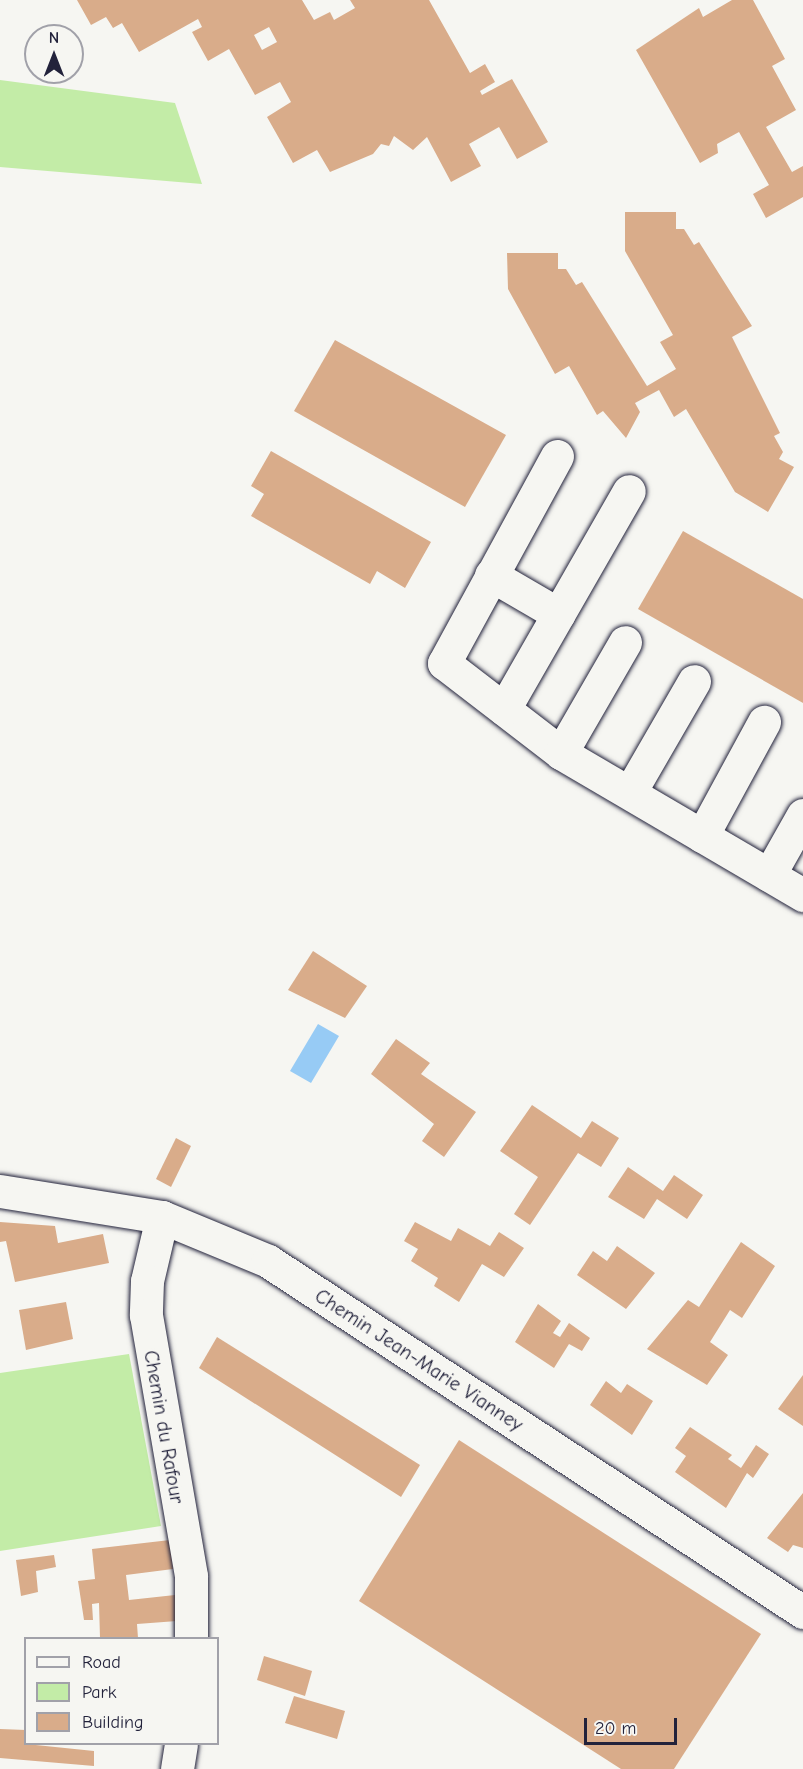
<!DOCTYPE html>
<html>
<head>
<meta charset="utf-8">
<style>
	body { margin:0 }
	#map { position:relative; width:803px; height:1769px; overflow:hidden; background:#f6f6f2; font-family:"Comic Neue",sans-serif }
	div>[style] { position:absolute }
	.green>* { inset:0; background:#c3eca7 }
	.water>* { inset:0; background:#97cbf5 }
	.building>* { inset:0; background:#d9ac8a }
	.roads { filter:drop-shadow(0 0 2px #22223b) drop-shadow(0 0 2px #22223b) }
	.minor>* { height:33px; margin:-16.5px; padding:0 16.5px; transform-origin:16.5px; border-radius:16.5px; background:#f6f6f2 }
	span { translate:-50% -50%; white-space:nowrap; text-align:center; line-height:1.15; -webkit-text-stroke:4.5px #f6f6f2; paint-order:stroke }
	.street-label { font-size:20px; color:#22223b }
	.legend { position:absolute; left:24px; top:1637px; width:195px; height:108px; box-sizing:border-box; background:#f6f6f2; border:2px solid #a1a1a9; margin:0; padding:8px 10px; list-style:none; font-size:18px; color:#22223b }
	.legend li { display:flex; align-items:center; gap:12px; height:30px }
	.legend b { width:30px; border:2px solid #a1a1a9 }
	.north { position:absolute; left:24px; top:24px; width:60px; height:60px; box-sizing:border-box; background:#f6f6f2; border:2px solid #a1a1a9; border-radius:50%; rotate:0deg; font-size:16px; font-weight:700; line-height:24px; text-align:center; color:#22223b }
	.north::after { content:''; display:block; margin:auto; width:21px; height:27px; background:#22223b; clip-path:polygon(50% 0,100% 100%,50% 72%,0 100%) }
	.scale { position:absolute; left:584px; top:1718px; width:93px; height:27px; box-sizing:border-box; border:3px solid #22223b; border-top:0; padding-left:8px; font-size:18px; line-height:21px; white-space:nowrap; color:#22223b; -webkit-text-stroke:4px #f6f6f2; paint-order:stroke }
</style>
</head>
<body>
<div id="map">
	<div class="green">
		<div style="clip-path:polygon(0 80px,175px 103px,202px 184px,0 167px)"></div>
		<div style="clip-path:polygon(129px 1354px,161px 1526px,0 1551px,0 1373px)"></div>
	</div>
	<div class="water">
		<div style="clip-path:polygon(318px 1024px,339px 1036px,311px 1083px,290px 1071px)"></div>
	</div>
	<div class="building">
		<div style="clip-path:polygon(evenodd,77px 0,302px 0,314px 20px,330px 12px,334px 20px,355px 8px,350px 0,429px 0,470px 73px,485px 64px,495px 82px,480px 91px,482px 95px,512px 79px,548px 142px,517px 159px,499px 127px,469px 144px,481px 166px,451px 182px,427px 137px,413px 150px,394px 136px,389px 146px,381px 144px,373px 154px,330px 172px,317px 150px,293px 163px,267px 117px,291px 102px,280px 82px,255px 95px,229px 49px,208px 61px,192px 32px,202px 27px,198px 19px,139px 52px,122px 23px,113px 28px,106px 17px,91px 25px,77px 0,269px 27px,277px 42px,262px 50px,254px 35px,269px 27px)"></div>
		<div style="clip-path:polygon(732px 0,753px 0,785px 59px,772px 66px,796px 110px,766px 127px,792px 172px,803px 166px,803px 197px,766px 218px,753px 194px,769px 185px,739px 132px,717px 144px,718px 153px,700px 163px,636px 50px,699px 8px,703px 17px)"></div>
		<div style="clip-path:polygon(625px 212px,676px 212px,676px 229px,684px 229px,694px 245px,699px 242px,752px 326px,732px 337px,780px 433px,774px 436px,783px 452px,779px 459px,794px 467px,768px 512px,735px 492px,686px 409px,674px 417px,659px 390px,635px 403px,640px 412px,626px 438px,603px 411px,597px 415px,569px 366px,555px 374px,508px 289px,507px 253px,558px 253px,558px 269px,566px 269px,576px 285px,582px 282px,647px 386px,676px 369px,660px 342px,673px 335px,625px 251px)"></div>
		<div style="clip-path:polygon(335px 340px,506px 435px,465px 507px,294px 411px)"></div>
		<div style="clip-path:polygon(271px 451px,431px 542px,405px 588px,377px 571px,370px 584px,251px 516px,264px 494px,251px 486px)"></div>
		<div style="clip-path:polygon(683px 531px,803px 599px,803px 703px,638px 609px)"></div>
		<div style="clip-path:polygon(313px 951px,367px 986px,345px 1018px,288px 990px)"></div>
		<div style="clip-path:polygon(396px 1039px,430px 1063px,421px 1074px,476px 1112px,444px 1157px,422px 1141px,434px 1124px,371px 1074px)"></div>
		<div style="clip-path:polygon(532px 1105px,581px 1138px,592px 1121px,619px 1138px,601px 1167px,578px 1153px,530px 1225px,514px 1214px,538px 1177px,500px 1151px)"></div>
		<div style="clip-path:polygon(176px 1138px,191px 1146px,171px 1187px,156px 1179px)"></div>
		<div style="clip-path:polygon(628px 1167px,663px 1191px,674px 1175px,703px 1195px,687px 1219px,657px 1199px,644px 1219px,608px 1197px)"></div>
		<div style="clip-path:polygon(0 1222px,55px 1226px,58px 1243px,103px 1234px,109px 1263px,15px 1282px,6px 1241px,0 1242px)"></div>
		<div style="clip-path:polygon(415px 1222px,451px 1241px,458px 1228px,490px 1246px,499px 1232px,524px 1248px,504px 1277px,482px 1264px,459px 1302px,434px 1286px,438px 1278px,411px 1261px,418px 1249px,404px 1241px)"></div>
		<div style="clip-path:polygon(741px 1242px,775px 1266px,742px 1318px,730px 1310px,710px 1342px,728px 1355px,707px 1385px,647px 1349px,688px 1300px,699px 1307px)"></div>
		<div style="clip-path:polygon(617px 1246px,655px 1273px,626px 1309px,577px 1275px,593px 1251px,607px 1261px)"></div>
		<div style="clip-path:polygon(66px 1302px,73px 1339px,26px 1350px,19px 1310px)"></div>
		<div style="clip-path:polygon(538px 1304px,561px 1321px,553px 1333px,560px 1337px,569px 1323px,590px 1338px,582px 1351px,569px 1344px,554px 1368px,515px 1342px)"></div>
		<div style="clip-path:polygon(217px 1337px,420px 1465px,401px 1497px,199px 1368px)"></div>
		<div style="clip-path:polygon(803px 1375px,803px 1426px,778px 1409px)"></div>
		<div style="clip-path:polygon(606px 1381px,621px 1393px,627px 1384px,653px 1401px,632px 1435px,590px 1405px)"></div>
		<div style="clip-path:polygon(690px 1427px,732px 1455px,728px 1459px,741px 1468px,756px 1445px,769px 1454px,753px 1478px,747px 1473px,726px 1508px,675px 1472px,686px 1456px,675px 1448px)"></div>
		<div style="clip-path:polygon(459px 1440px,761px 1634px,674px 1769px,621px 1769px,359px 1601px)"></div>
		<div style="clip-path:polygon(803px 1493px,803px 1548px,793px 1545px,788px 1552px,767px 1538px)"></div>
		<div style="clip-path:polygon(170px 1540px,173px 1569px,126px 1575px,129px 1600px,175px 1595px,177px 1621px,137px 1624px,138px 1638px,100px 1638px,99px 1603px,92px 1604px,93px 1620px,84px 1620px,78px 1581px,95px 1579px,92px 1549px)"></div>
		<div style="clip-path:polygon(54px 1555px,56px 1567px,36px 1571px,38px 1592px,21px 1596px,16px 1560px)"></div>
		<div style="clip-path:polygon(264px 1656px,312px 1671px,305px 1696px,257px 1680px)"></div>
		<div style="clip-path:polygon(294px 1696px,345px 1711px,337px 1739px,285px 1723px)"></div>
		<div style="clip-path:polygon(0 1729px,26px 1730px,26px 1744px,94px 1751px,94px 1766px,0 1758px)"></div>
	</div>
	<div class="roads">
		<div class="minor">
			<div style="left:557px;top:456px;width:236px;rotate:118.6deg"></div>
			<div style="left:444px;top:663px;width:148px;rotate:37.6deg"></div>
			<div style="left:561px;top:753px;width:281px;rotate:30.4deg"></div>
			<div style="left:491px;top:575px;width:78px;rotate:30.2deg"></div>
			<div style="left:504px;top:709px;width:251px;rotate:-60.2deg"></div>
			<div style="left:561px;top:753px;width:128px;rotate:-60deg"></div>
			<div style="left:630px;top:792px;width:128px;rotate:-60deg"></div>
			<div style="left:702px;top:836px;width:130px;rotate:-61.5deg"></div>
			<div style="left:769px;top:875px;width:69px;rotate:-60.5deg"></div>
			<div style="left:0;top:1191px;width:164px;rotate:9.1deg"></div>
			<div style="left:162px;top:1217px;width:115px;rotate:22.5deg"></div>
			<div style="left:268px;top:1261px;width:640px;rotate:33.27deg"></div>
			<div style="left:162px;top:1217px;width:66px;rotate:103.2deg"></div>
			<div style="left:147px;top:1281px;width:34px;rotate:92deg"></div>
			<div style="left:146px;top:1315px;width:265px;rotate:80.2deg"></div>
			<div style="left:191px;top:1576px;width:62px;rotate:90deg"></div>
			<div style="left:177px;top:1769px;width:25px;rotate:-81deg"></div>
		</div>
	</div>
	<div class="street-label">
		<span style="left:419px;top:1360px;rotate:33deg">Chemin Jean-Marie Vianney</span>
		<span style="left:164px;top:1427px;rotate:80deg">Chemin du Rafour</span>
	</div>
	<ul class="legend">
	<li><b style="height:8px;background:#f6f6f2"></b>Road</li>
	<li><b style="height:16px;background:#c3eca7"></b>Park</li>
	<li><b style="height:16px;background:#d9ac8a"></b>Building</li>
	</ul>
	<div class="north">N</div>
	<div class="scale">20 m</div>
</div>
</body>
</html>
